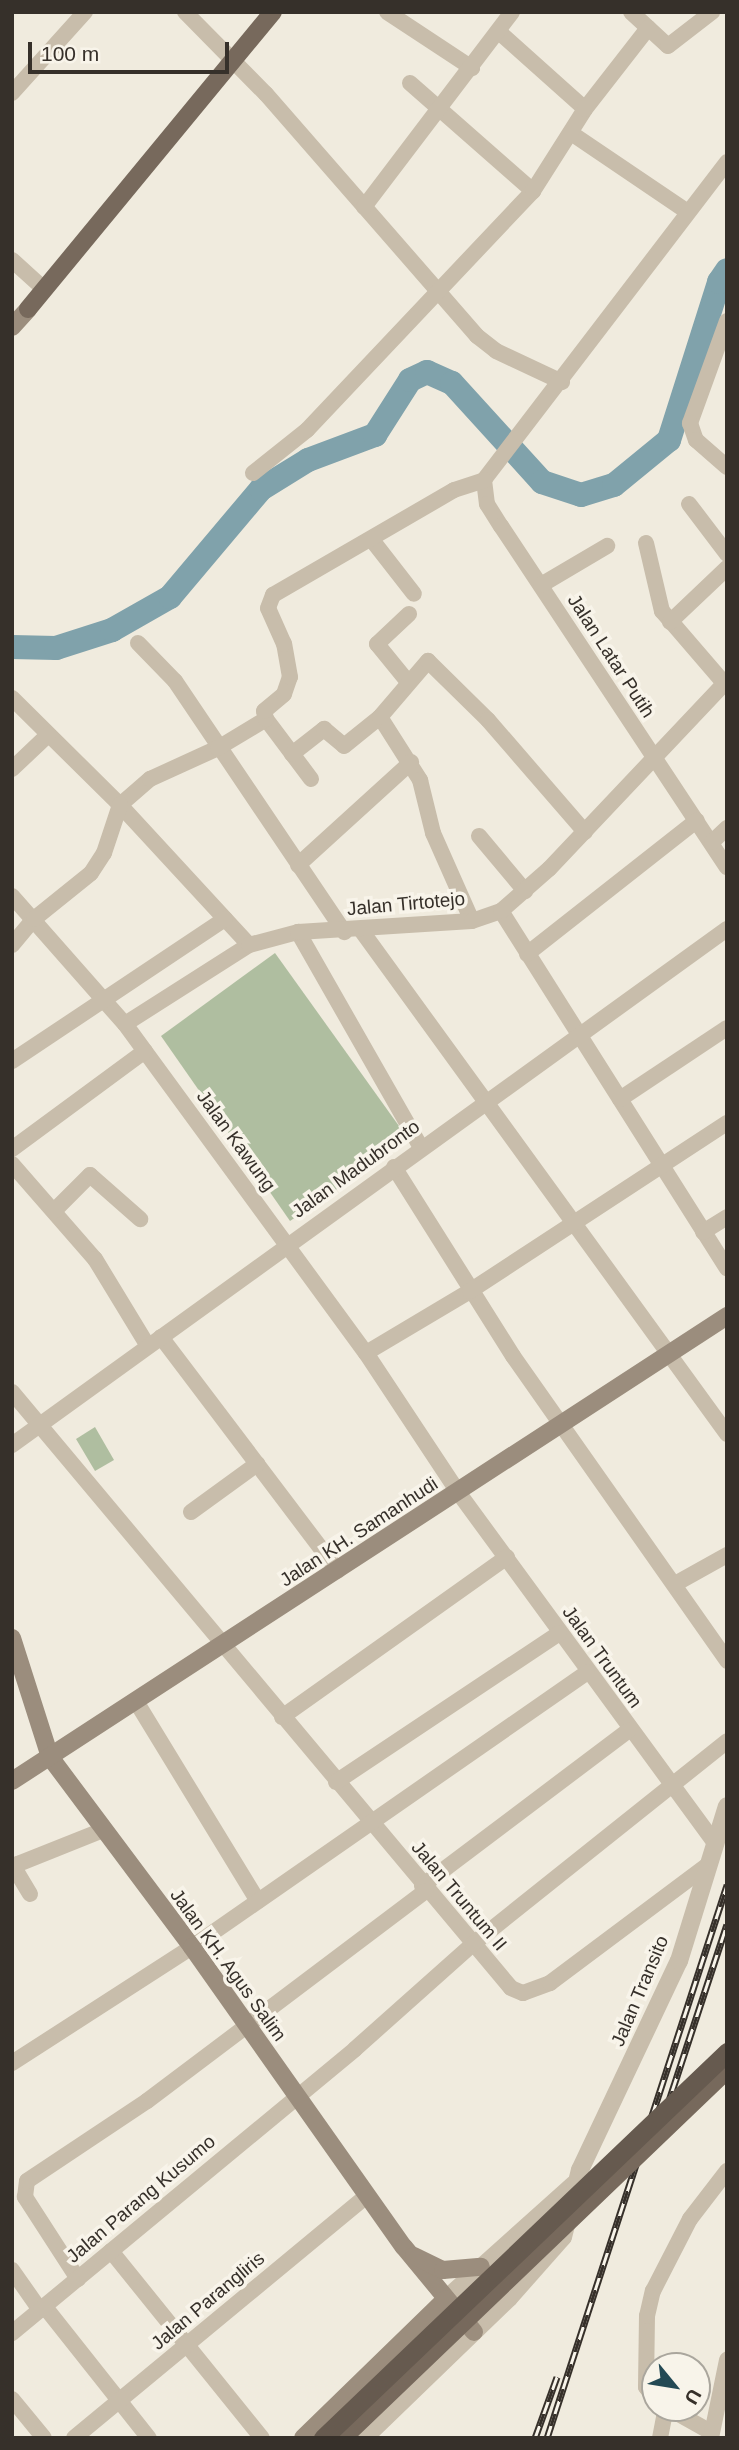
<!DOCTYPE html>
<html>
<head>
<meta charset="utf-8">
<style>
	body { margin:0 }
	#map { position:relative; width:739px; height:2450px; overflow:hidden; background:#f0ebde; font-family:Helvetica,sans-serif }
	div>[style] { position:absolute }
	.green>* { inset:0; background:#afbea0 }
	.river>* { height:24px; margin:-12px; padding:0 12px; transform-origin:12px; border-radius:12px; background:#80a2ab }
	.minor>* { height:16px; margin:-8px; padding:0 8px; transform-origin:8px; border-radius:8px; background:#c8bdab }
	.tertiary>* { height:18px; margin:-9px; padding:0 9px; transform-origin:9px; border-radius:9px; background:#c8bdab }
	.secondary>* { height:18px; margin:-9px; padding:0 9px; transform-origin:9px; border-radius:9px; background:#9b8d7d }
	.primary>* { height:18px; margin:-9px; padding:0 9px; transform-origin:9px; border-radius:9px; background:#77695c }
	.rail>* { height:7px; margin-top:-3.5px; transform-origin:0; background:repeating-linear-gradient(90deg,#f8f4ea 0 13px,#36302a 0 26px); box-sizing:border-box; border-block:2px solid #36302a }
	.primary-bridge>* { height:18px; margin:-9px; padding:0 9px; transform-origin:9px; border-radius:9px; background:#77695c }
	.trunk-bridge>* { height:19px; margin:-9.5px; padding:0 9.5px; transform-origin:9.5px; border-radius:9.5px; background:#665a4f }
	span { translate:-50% -50%; white-space:nowrap; text-align:center; line-height:1.15; -webkit-text-stroke:7px #f8f4ea; paint-order:stroke }
	.street-label { font-size:19px; color:#36302a }
	.frame { position:absolute; inset:0; border:14px solid #36302a; pointer-events:none }
	.north { position:absolute; left:641px; top:2352px; width:70px; height:70px; box-sizing:border-box; background:#f8f4ea; border:2px solid #aaa69d; border-radius:50%; rotate:120deg; font-size:19px; font-weight:700; line-height:28px; text-align:center; color:#36302a }
	.north::after { content:''; display:block; margin:auto; width:24px; height:32px; background:#234954; clip-path:polygon(50% 0,100% 100%,50% 72%,0 100%) }
	.scale { position:absolute; left:28px; top:42px; width:201px; height:32px; box-sizing:border-box; border:4px solid #36302a; border-top:0; padding-left:9px; font-size:21px; line-height:24px; white-space:nowrap; color:#36302a; -webkit-text-stroke:5px #f8f4ea; paint-order:stroke }
</style>
</head>
<body>
<div id="map">
	<div class="green">
		<div style="clip-path:polygon(275px 953px,409px 1140px,290px 1221px,161px 1036px)"></div>
		<div style="clip-path:polygon(95px 1427px,114px 1460px,95px 1471px,76px 1439px)"></div>
	</div>
	<div class="river">
		<div style="left:12px;top:647px;width:44px;rotate:1.3deg"></div>
		<div style="left:56px;top:648px;width:59px;rotate:-17.8deg"></div>
		<div style="left:112px;top:630px;width:67px;rotate:-29.6deg"></div>
		<div style="left:170px;top:597px;width:141px;rotate:-49.9deg"></div>
		<div style="left:261px;top:489px;width:55px;rotate:-31.7deg"></div>
		<div style="left:308px;top:460px;width:72px;rotate:-20.5deg"></div>
		<div style="left:375px;top:435px;width:65px;rotate:-57.5deg"></div>
		<div style="left:410px;top:380px;width:19px;rotate:-25deg"></div>
		<div style="left:427px;top:372px;width:27px;rotate:24deg"></div>
		<div style="left:452px;top:383px;width:134px;rotate:47.7deg"></div>
		<div style="left:542px;top:482px;width:41px;rotate:18.4deg"></div>
		<div style="left:581px;top:495px;width:34px;rotate:-17deg"></div>
		<div style="left:614px;top:485px;width:71px;rotate:-39.3deg"></div>
		<div style="left:669px;top:440px;width:166px;rotate:-72.4deg"></div>
		<div style="left:719px;top:282px;width:14px;rotate:-56deg"></div>
	</div>
	<div class="minor">
		<div style="left:185px;top:12px;width:115px;rotate:45.4deg"></div>
		<div style="left:266px;top:94px;width:321px;rotate:48.9deg"></div>
		<div style="left:477px;top:336px;width:24px;rotate:38deg"></div>
		<div style="left:496px;top:351px;width:73px;rotate:25.2deg"></div>
		<div style="left:387px;top:12px;width:102px;rotate:33.4deg"></div>
		<div style="left:631px;top:12px;width:50px;rotate:42.6deg"></div>
		<div style="left:668px;top:46px;width:56px;rotate:-37.7deg"></div>
		<div style="left:499px;top:32px;width:115px;rotate:41.8deg"></div>
		<div style="left:410px;top:83px;width:164px;rotate:41.3deg"></div>
		<div style="left:12px;top:93px;width:109px;rotate:-48deg"></div>
		<div style="left:571px;top:133px;width:139px;rotate:34.1deg"></div>
		<div style="left:727px;top:162px;width:400px;rotate:127.4deg"></div>
		<div style="left:484px;top:480px;width:24px;rotate:83deg"></div>
		<div style="left:487px;top:504px;width:26px;rotate:58deg"></div>
		<div style="left:501px;top:526px;width:409px;rotate:56.5deg"></div>
		<div style="left:364px;top:207px;width:245px;rotate:-52.8deg"></div>
		<div style="left:12px;top:260px;width:43px;rotate:42.2deg"></div>
		<div style="left:727px;top:321px;width:109px;rotate:109.9deg"></div>
		<div style="left:690px;top:423px;width:18px;rotate:71deg"></div>
		<div style="left:696px;top:440px;width:41px;rotate:41.1deg"></div>
		<div style="left:253px;top:473px;width:69px;rotate:-38.5deg"></div>
		<div style="left:307px;top:430px;width:329px;rotate:-46.6deg"></div>
		<div style="left:533px;top:191px;width:97px;rotate:-57.6deg"></div>
		<div style="left:585px;top:109px;width:103px;rotate:-52.1deg"></div>
		<div style="left:689px;top:504px;width:63px;rotate:52.8deg"></div>
		<div style="left:372px;top:540px;width:68px;rotate:52.1deg"></div>
		<div style="left:646px;top:543px;width:70px;rotate:76.8deg"></div>
		<div style="left:662px;top:611px;width:95px;rotate:49.3deg"></div>
		<div style="left:541px;top:585px;width:77px;rotate:-30.6deg"></div>
		<div style="left:670px;top:622px;width:79px;rotate:-43.5deg"></div>
		<div style="left:138px;top:643px;width:53px;rotate:45.8deg"></div>
		<div style="left:175px;top:681px;width:303px;rotate:56deg"></div>
		<div style="left:408px;top:682px;width:49px;rotate:-129.2deg"></div>
		<div style="left:377px;top:644px;width:44px;rotate:-43.2deg"></div>
		<div style="left:12px;top:698px;width:152px;rotate:44.7deg"></div>
		<div style="left:120px;top:805px;width:190px;rotate:47.3deg"></div>
		<div style="left:380px;top:717px;width:75px;rotate:57.6deg"></div>
		<div style="left:420px;top:780px;width:55px;rotate:76.2deg"></div>
		<div style="left:433px;top:833px;width:96px;rotate:66.1deg"></div>
		<div style="left:266px;top:719px;width:75px;rotate:53.1deg"></div>
		<div style="left:292px;top:754px;width:41px;rotate:-38deg"></div>
		<div style="left:324px;top:729px;width:26px;rotate:40deg"></div>
		<div style="left:344px;top:746px;width:46px;rotate:-38.9deg"></div>
		<div style="left:380px;top:717px;width:74px;rotate:-49.4deg"></div>
		<div style="left:428px;top:661px;width:84px;rotate:44.5deg"></div>
		<div style="left:488px;top:720px;width:148px;rotate:49.1deg"></div>
		<div style="left:12px;top:769px;width:50px;rotate:-43.4deg"></div>
		<div style="left:120px;top:805px;width:40px;rotate:-41deg"></div>
		<div style="left:150px;top:779px;width:75px;rotate:-24.5deg"></div>
		<div style="left:218px;top:748px;width:56px;rotate:-31.1deg"></div>
		<div style="left:266px;top:719px;width:8px;rotate:-104deg"></div>
		<div style="left:264px;top:711px;width:26px;rotate:-40deg"></div>
		<div style="left:284px;top:694px;width:18px;rotate:-71deg"></div>
		<div style="left:290px;top:677px;width:34px;rotate:-100deg"></div>
		<div style="left:284px;top:644px;width:39px;rotate:-114deg"></div>
		<div style="left:268px;top:608px;width:14px;rotate:-69deg"></div>
		<div style="left:273px;top:595px;width:209px;rotate:-30.1deg"></div>
		<div style="left:454px;top:490px;width:32px;rotate:-18deg"></div>
		<div style="left:479px;top:836px;width:72px;rotate:50.1deg"></div>
		<div style="left:712px;top:842px;width:21px;rotate:-43deg"></div>
		<div style="left:298px;top:865px;width:153px;rotate:-42.3deg"></div>
		<div style="left:12px;top:896px;width:171px;rotate:48.6deg"></div>
		<div style="left:125px;top:1024px;width:408px;rotate:53.8deg"></div>
		<div style="left:366px;top:1353px;width:167px;rotate:56.5deg"></div>
		<div style="left:458px;top:1492px;width:435px;rotate:53.8deg"></div>
		<div style="left:501px;top:911px;width:423px;rotate:57.7deg"></div>
		<div style="left:361px;top:930px;width:623px;rotate:54.01deg"></div>
		<div style="left:298px;top:932px;width:249px;rotate:60.3deg"></div>
		<div style="left:12px;top:945px;width:34px;rotate:-50deg"></div>
		<div style="left:34px;top:919px;width:73px;rotate:-38.9deg"></div>
		<div style="left:91px;top:873px;width:24px;rotate:-57deg"></div>
		<div style="left:104px;top:853px;width:51px;rotate:-71.6deg"></div>
		<div style="left:527px;top:954px;width:216px;rotate:-38.2deg"></div>
		<div style="left:125px;top:1024px;width:147px;rotate:-32.5deg"></div>
		<div style="left:249px;top:945px;width:51px;rotate:-14.9deg"></div>
		<div style="left:298px;top:932px;width:174px;rotate:-3.6deg"></div>
		<div style="left:472px;top:921px;width:31px;rotate:-19deg"></div>
		<div style="left:501px;top:911px;width:64px;rotate:-41.2deg"></div>
		<div style="left:549px;top:869px;width:259px;rotate:-46.6deg"></div>
		<div style="left:12px;top:1061px;width:256px;rotate:-33.7deg"></div>
		<div style="left:620px;top:1099px;width:128px;rotate:-33.6deg"></div>
		<div style="left:12px;top:1149px;width:165px;rotate:-36.4deg"></div>
		<div style="left:12px;top:1164px;width:126px;rotate:48.9deg"></div>
		<div style="left:95px;top:1259px;width:102px;rotate:58.7deg"></div>
		<div style="left:394px;top:1167px;width:223px;rotate:57.8deg"></div>
		<div style="left:513px;top:1356px;width:373px;rotate:54.9deg"></div>
		<div style="left:54px;top:1211px;width:51px;rotate:-45deg"></div>
		<div style="left:90px;top:1175px;width:67px;rotate:41.3deg"></div>
		<div style="left:703px;top:1232px;width:28px;rotate:-32deg"></div>
		<div style="left:161px;top:1337px;width:293px;rotate:52.9deg"></div>
		<div style="left:366px;top:1353px;width:121px;rotate:-30.8deg"></div>
		<div style="left:470px;top:1291px;width:307px;rotate:-33.2deg"></div>
		<div style="left:12px;top:1392px;width:777px;rotate:50.06deg"></div>
		<div style="left:511px;top:1988px;width:13px;rotate:23deg"></div>
		<div style="left:523px;top:1993px;width:29px;rotate:-20deg"></div>
		<div style="left:550px;top:1983px;width:197px;rotate:-36.8deg"></div>
		<div style="left:12px;top:1445px;width:882px;rotate:-35.82deg"></div>
		<div style="left:191px;top:1512px;width:82px;rotate:-36deg"></div>
		<div style="left:675px;top:1584px;width:60px;rotate:-29.1deg"></div>
		<div style="left:137px;top:1703px;width:232px;rotate:58.6deg"></div>
		<div style="left:282px;top:1717px;width:276px;rotate:-35.4deg"></div>
		<div style="left:336px;top:1782px;width:268px;rotate:-33.7deg"></div>
		<div style="left:422px;top:1886px;width:259px;rotate:-37deg"></div>
		<div style="left:30px;top:1894px;width:29px;rotate:-121deg"></div>
		<div style="left:15px;top:1869px;width:6px;rotate:-59deg"></div>
		<div style="left:18px;top:1864px;width:92px;rotate:-21.8deg"></div>
		<div style="left:12px;top:2063px;width:214px;rotate:-32.8deg"></div>
		<div style="left:192px;top:1947px;width:481px;rotate:-34.8deg"></div>
		<div style="left:111px;top:2251px;width:240px;rotate:51.1deg"></div>
		<div style="left:12px;top:2270px;width:49px;rotate:55deg"></div>
		<div style="left:78px;top:2279px;width:98px;rotate:-122.9deg"></div>
		<div style="left:25px;top:2197px;width:16px;rotate:-83deg"></div>
		<div style="left:27px;top:2181px;width:144px;rotate:-33.7deg"></div>
		<div style="left:147px;top:2101px;width:349px;rotate:-37deg"></div>
		<div style="left:45px;top:2307px;width:167px;rotate:51.6deg"></div>
		<div style="left:12px;top:2333px;width:445px;rotate:-39.6deg"></div>
		<div style="left:355px;top:2049px;width:158px;rotate:-41.7deg"></div>
		<div style="left:473px;top:1944px;width:325px;rotate:-38.6deg"></div>
		<div style="left:12px;top:2399px;width:50px;rotate:50.6deg"></div>
		<div style="left:655px;top:2399px;width:15px;rotate:-127deg"></div>
		<div style="left:646px;top:2387px;width:71px;rotate:-89.2deg"></div>
		<div style="left:647px;top:2316px;width:26px;rotate:-77deg"></div>
		<div style="left:653px;top:2291px;width:81px;rotate:-62.8deg"></div>
		<div style="left:690px;top:2219px;width:61px;rotate:-52.4deg"></div>
		<div style="left:668px;top:2408px;width:49px;rotate:29.2deg"></div>
		<div style="left:74px;top:2438px;width:380px;rotate:-39.6deg"></div>
		<div style="left:660px;top:2438px;width:31px;rotate:-79deg"></div>
		<div style="left:711px;top:2438px;width:80px;rotate:-78.4deg"></div>
	</div>
	<div class="tertiary">
		<div style="left:446px;top:2299px;width:172px;rotate:-41.9deg"></div>
		<div style="left:364px;top:2438px;width:202px;rotate:-44deg"></div>
		<div style="left:509px;top:2298px;width:81px;rotate:-48.5deg"></div>
		<div style="left:563px;top:2237px;width:69px;rotate:-75.8deg"></div>
		<div style="left:580px;top:2170px;width:231px;rotate:-64.7deg"></div>
		<div style="left:679px;top:1961px;width:162px;rotate:-72.8deg"></div>
	</div>
	<div class="secondary">
		<div style="left:12px;top:327px;width:24px;rotate:-48deg"></div>
		<div style="left:12px;top:1638px;width:125px;rotate:72.3deg"></div>
		<div style="left:50px;top:1757px;width:237px;rotate:53.2deg"></div>
		<div style="left:192px;top:1947px;width:367px;rotate:54.8deg"></div>
		<div style="left:404px;top:2247px;width:110px;rotate:50.5deg"></div>
		<div style="left:12px;top:1781px;width:853px;rotate:-33.04deg"></div>
		<div style="left:414px;top:2256px;width:32px;rotate:26deg"></div>
		<div style="left:443px;top:2270px;width:38px;rotate:-5deg"></div>
		<div style="left:303px;top:2438px;width:199px;rotate:-44.2deg"></div>
	</div>
	<div class="primary">
		<div style="left:28px;top:309px;width:385px;rotate:-50.5deg"></div>
	</div>
	<div class="rail">
		<div style="left:656px;top:2140px;width:227px;rotate:-71.8deg"></div>
		<div style="left:535px;top:2438px;width:65px;rotate:-70.2deg"></div>
		<div style="left:547px;top:2438px;width:582px;rotate:-71.97deg"></div>
	</div>
	<div class="primary-bridge">
		<div style="left:343px;top:2438px;width:532px;rotate:-43.78deg"></div>
	</div>
	<div class="trunk-bridge">
		<div style="left:323px;top:2438px;width:559px;rotate:-43.69deg"></div>
	</div>
	<div class="street-label">
		<span style="left:611px;top:656px;rotate:57deg">Jalan Latar Putih</span>
		<span style="left:406px;top:904px;rotate:-5deg">Jalan Tirtotejo</span>
		<span style="left:236px;top:1141px;rotate:54deg">Jalan Kawung</span>
		<span style="left:356px;top:1169px;rotate:-36deg">Jalan Madubronto</span>
		<span style="left:359px;top:1532px;rotate:-33deg">Jalan KH. Samanhudi</span>
		<span style="left:602px;top:1657px;rotate:54deg">Jalan Truntum</span>
		<span style="left:459px;top:1896px;rotate:50deg">Jalan Truntum II</span>
		<span style="left:228px;top:1965px;rotate:54deg">Jalan KH. Agus Salim</span>
		<span style="left:640px;top:1991px;rotate:-67deg">Jalan Transito</span>
		<span style="left:141px;top:2199px;rotate:-40deg">Jalan Parang Kusumo</span>
		<span style="left:208px;top:2301px;rotate:-40deg">Jalan Parangliris</span>
	</div>
	<div class="frame"></div>
	<div class="north">U</div>
	<div class="scale">100 m</div>
</div>
</body>
</html>
